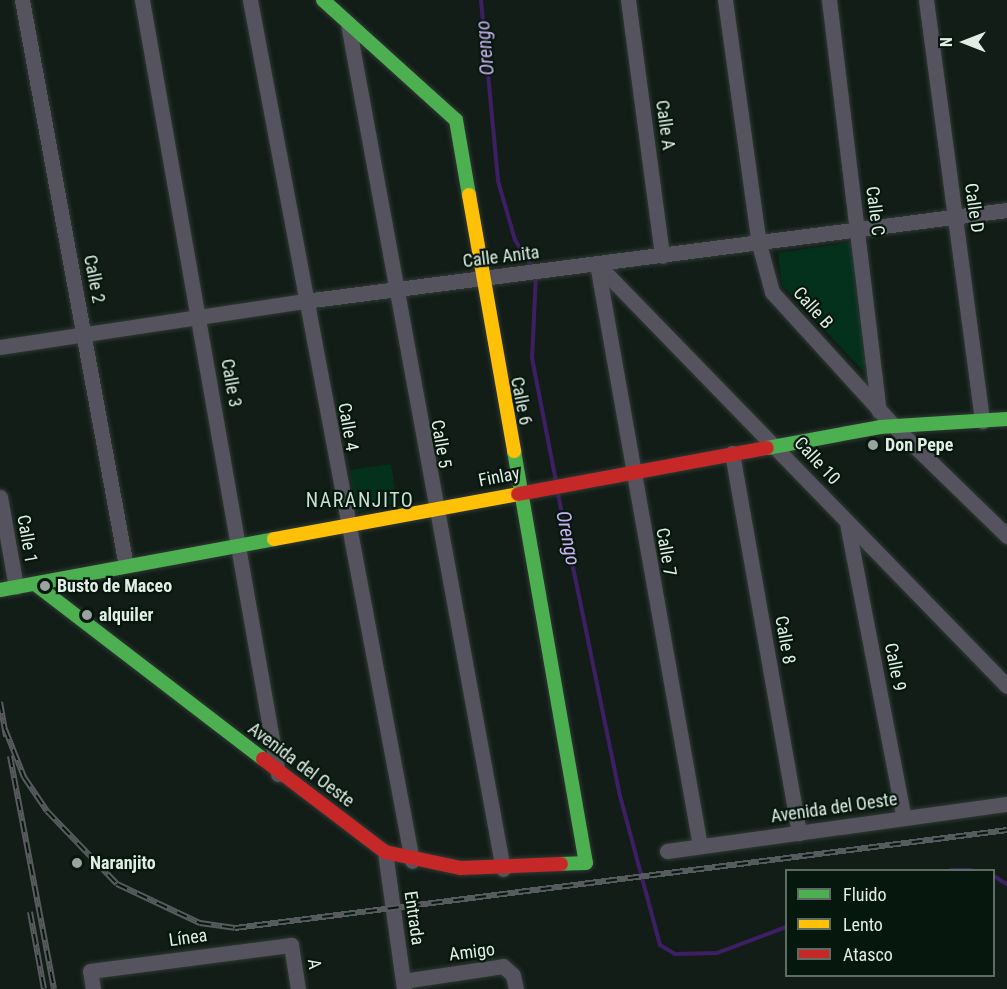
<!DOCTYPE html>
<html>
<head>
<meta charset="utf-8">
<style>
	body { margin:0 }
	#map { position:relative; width:1007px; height:989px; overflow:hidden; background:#121d17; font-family:"Roboto Condensed",sans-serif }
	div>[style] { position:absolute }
	.green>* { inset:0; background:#03311c }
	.stream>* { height:4px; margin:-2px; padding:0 2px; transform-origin:2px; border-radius:2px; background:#3e1f63 }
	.roads { filter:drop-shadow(0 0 2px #303934) drop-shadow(0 0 2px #303934) }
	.street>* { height:15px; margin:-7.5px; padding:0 7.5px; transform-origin:7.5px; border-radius:7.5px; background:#55535e }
	.fast>* { height:14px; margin:-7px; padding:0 7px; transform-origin:7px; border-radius:7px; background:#4caf50 }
	.slow>* { height:14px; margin:-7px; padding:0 7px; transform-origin:7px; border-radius:7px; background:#ffc107 }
	.jam>* { height:14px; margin:-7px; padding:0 7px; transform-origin:7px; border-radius:7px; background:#c62828 }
	.rail>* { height:6px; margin-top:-3px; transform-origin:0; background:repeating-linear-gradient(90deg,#06170d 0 11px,#585b5e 0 22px); box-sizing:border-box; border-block:2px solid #585b5e }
	.dots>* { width:16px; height:16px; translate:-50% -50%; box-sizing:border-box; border:3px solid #06170d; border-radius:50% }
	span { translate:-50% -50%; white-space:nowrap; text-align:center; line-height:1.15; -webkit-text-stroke:4.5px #06170d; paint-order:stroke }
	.street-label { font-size:18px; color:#e2ede6 }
	.poi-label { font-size:18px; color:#e2ede6; font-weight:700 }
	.left { translate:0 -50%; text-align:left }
	.water-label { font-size:20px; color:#c9b2f2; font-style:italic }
	.neighbourhood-label { font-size:20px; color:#c9dfd1; letter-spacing:1.5px }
	.legend { position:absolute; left:785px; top:869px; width:210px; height:108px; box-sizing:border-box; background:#06170d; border:2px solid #5e6d64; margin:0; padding:8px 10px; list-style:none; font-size:18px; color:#e2ede6 }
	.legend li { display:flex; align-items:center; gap:12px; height:30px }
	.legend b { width:30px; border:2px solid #5e6d64 }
	.north { position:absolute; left:935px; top:12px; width:60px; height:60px; -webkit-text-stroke:4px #06170d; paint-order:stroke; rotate:270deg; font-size:16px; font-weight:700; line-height:24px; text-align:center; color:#e2ede6 }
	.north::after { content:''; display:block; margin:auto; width:21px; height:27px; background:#e2ede6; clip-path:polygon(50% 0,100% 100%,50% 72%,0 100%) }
</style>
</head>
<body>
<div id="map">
	<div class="green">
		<div style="clip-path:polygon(853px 242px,867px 375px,782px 285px,778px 253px)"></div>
		<div style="clip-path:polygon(391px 464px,397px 503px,356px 512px,350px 470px)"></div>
	</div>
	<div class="stream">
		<div style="left:481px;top:0;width:182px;rotate:84.6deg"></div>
		<div style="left:498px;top:181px;width:61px;rotate:73.9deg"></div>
		<div style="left:515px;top:240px;width:35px;rotate:57deg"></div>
		<div style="left:536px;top:276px;width:82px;rotate:92.8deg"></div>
		<div style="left:532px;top:358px;width:125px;rotate:79deg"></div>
		<div style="left:558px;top:494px;width:304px;rotate:78.4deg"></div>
		<div style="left:619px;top:792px;width:158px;rotate:75deg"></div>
		<div style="left:660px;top:945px;width:17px;rotate:31deg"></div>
		<div style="left:675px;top:954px;width:42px;rotate:-1.4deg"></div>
		<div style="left:717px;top:953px;width:74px;rotate:-20.6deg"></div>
		<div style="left:951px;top:870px;width:20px"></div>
		<div style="left:994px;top:876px;width:15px;rotate:32deg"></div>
	</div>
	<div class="roads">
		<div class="street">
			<div style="left:22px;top:0;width:575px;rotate:79.59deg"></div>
			<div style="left:142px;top:0;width:786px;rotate:80.03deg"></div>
			<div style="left:250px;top:0;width:876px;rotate:79.34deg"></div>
			<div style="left:628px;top:0;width:258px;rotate:82.4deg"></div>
			<div style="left:725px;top:0;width:246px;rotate:82.1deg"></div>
			<div style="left:759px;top:244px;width:50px;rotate:74.8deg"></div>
			<div style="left:772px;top:292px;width:181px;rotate:47.7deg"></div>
			<div style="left:894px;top:426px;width:158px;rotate:44.2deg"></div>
			<div style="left:829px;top:0;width:414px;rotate:83.1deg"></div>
			<div style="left:926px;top:0;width:425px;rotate:82.4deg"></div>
			<div style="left:348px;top:24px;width:859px;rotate:79.61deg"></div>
			<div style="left:597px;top:264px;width:591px;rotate:79.96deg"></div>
			<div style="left:597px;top:264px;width:588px;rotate:45.83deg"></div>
			<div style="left:0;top:347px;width:308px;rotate:-8.6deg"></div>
			<div style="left:305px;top:301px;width:708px;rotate:-7.39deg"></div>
			<div style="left:732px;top:453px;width:386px;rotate:80deg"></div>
			<div style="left:0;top:497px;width:91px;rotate:79.9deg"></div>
			<div style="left:847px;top:523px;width:300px;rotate:79.1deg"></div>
			<div style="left:667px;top:851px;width:343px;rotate:-7.9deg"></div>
			<div style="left:385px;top:852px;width:138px;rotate:82.1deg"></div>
			<div style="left:403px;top:981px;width:101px;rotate:-8.5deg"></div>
			<div style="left:503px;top:966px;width:13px;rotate:42deg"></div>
			<div style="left:513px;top:975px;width:14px;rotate:78deg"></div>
			<div style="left:93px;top:989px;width:18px;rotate:-99deg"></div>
			<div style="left:90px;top:971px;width:203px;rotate:-7.4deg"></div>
			<div style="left:291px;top:945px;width:45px;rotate:81deg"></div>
		</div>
		<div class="fast">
			<div style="left:323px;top:0;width:179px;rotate:42.1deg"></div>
			<div style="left:456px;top:120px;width:76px;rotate:80.2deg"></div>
			<div style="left:767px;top:448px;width:115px;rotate:-10.5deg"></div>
			<div style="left:880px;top:427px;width:127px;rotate:-3.6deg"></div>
			<div style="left:514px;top:451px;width:418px;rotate:80.1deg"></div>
			<div style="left:586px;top:863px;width:25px;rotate:178deg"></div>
			<div style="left:35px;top:584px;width:287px;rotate:37.5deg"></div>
			<div style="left:0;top:590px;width:279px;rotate:-10.5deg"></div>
		</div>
		<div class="slow">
			<div style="left:469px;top:195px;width:260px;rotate:80deg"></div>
			<div style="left:274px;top:539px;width:248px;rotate:-10.4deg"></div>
		</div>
		<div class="jam">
			<div style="left:518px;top:494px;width:253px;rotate:-10.5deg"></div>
			<div style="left:263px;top:759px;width:153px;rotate:37.3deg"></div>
			<div style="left:385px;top:852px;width:78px;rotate:11.9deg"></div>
			<div style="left:461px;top:868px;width:100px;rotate:-2.3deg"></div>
		</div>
	</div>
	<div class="rail">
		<div style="left:0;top:702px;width:35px;rotate:80deg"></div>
		<div style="left:5px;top:729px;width:52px;rotate:68.4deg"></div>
		<div style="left:24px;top:777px;width:41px;rotate:55.9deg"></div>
		<div style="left:47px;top:811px;width:101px;rotate:46.2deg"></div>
		<div style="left:117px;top:884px;width:92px;rotate:25.2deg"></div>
		<div style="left:200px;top:923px;width:35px;rotate:8deg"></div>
		<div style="left:235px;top:928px;width:778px;rotate:-7.23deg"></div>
		<div style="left:10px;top:756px;width:237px;rotate:79.3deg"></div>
		<div style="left:30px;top:912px;width:78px;rotate:79.7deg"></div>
	</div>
	<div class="dots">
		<div style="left:873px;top:445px;background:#99a49e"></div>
		<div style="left:45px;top:586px;background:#99a49e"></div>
		<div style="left:87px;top:615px;background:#99a49e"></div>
		<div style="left:77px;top:863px;background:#99a49e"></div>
	</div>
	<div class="street-label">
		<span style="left:665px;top:125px;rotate:82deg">Calle A</span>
		<span style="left:974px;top:208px;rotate:82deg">Calle D</span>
		<span style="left:875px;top:211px;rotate:83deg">Calle C</span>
		<span style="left:501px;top:257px;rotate:-7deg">Calle Anita</span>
		<span style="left:94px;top:279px;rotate:79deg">Calle 2</span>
		<span style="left:813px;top:308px;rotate:48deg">Calle B</span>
		<span style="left:231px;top:383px;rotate:80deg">Calle 3</span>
		<span style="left:521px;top:401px;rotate:79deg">Calle 6</span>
		<span style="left:348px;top:427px;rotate:80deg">Calle 4</span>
		<span style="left:441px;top:444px;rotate:80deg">Calle 5</span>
		<span style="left:817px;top:461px;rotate:47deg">Calle 10</span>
		<span style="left:499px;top:477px;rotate:-11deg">Finlay</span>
		<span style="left:27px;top:539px;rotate:80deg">Calle 1</span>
		<span style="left:666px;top:552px;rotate:80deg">Calle 7</span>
		<span style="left:785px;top:640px;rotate:80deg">Calle 8</span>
		<span style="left:895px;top:667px;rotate:79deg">Calle 9</span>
		<span style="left:301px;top:765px;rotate:37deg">Avenida del Oeste</span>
		<span style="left:834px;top:808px;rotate:-8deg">Avenida del Oeste</span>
		<span style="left:414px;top:918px;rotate:82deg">Entrada</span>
		<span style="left:188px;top:938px;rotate:-8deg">Línea</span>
		<span style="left:472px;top:952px;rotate:-7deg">Amigo</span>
		<span style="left:314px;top:964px;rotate:82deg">A</span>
	</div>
	<div class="poi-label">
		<span class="left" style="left:885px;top:445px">Don Pepe</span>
		<span class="left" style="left:57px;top:586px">Busto de Maceo</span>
		<span class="left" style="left:99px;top:615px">alquiler</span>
		<span class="left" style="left:90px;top:863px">Naranjito</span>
	</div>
	<div class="water-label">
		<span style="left:485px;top:48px;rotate:-95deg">Orengo</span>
		<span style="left:568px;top:538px;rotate:79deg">Orengo</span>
	</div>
	<div class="neighbourhood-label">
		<span style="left:360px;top:500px">NARANJITO</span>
	</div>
	<ul class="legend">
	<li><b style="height:8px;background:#4caf50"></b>Fluido</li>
	<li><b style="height:8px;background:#ffc107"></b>Lento</li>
	<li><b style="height:8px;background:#c62828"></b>Atasco</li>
	</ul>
	<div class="north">N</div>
</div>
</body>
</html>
